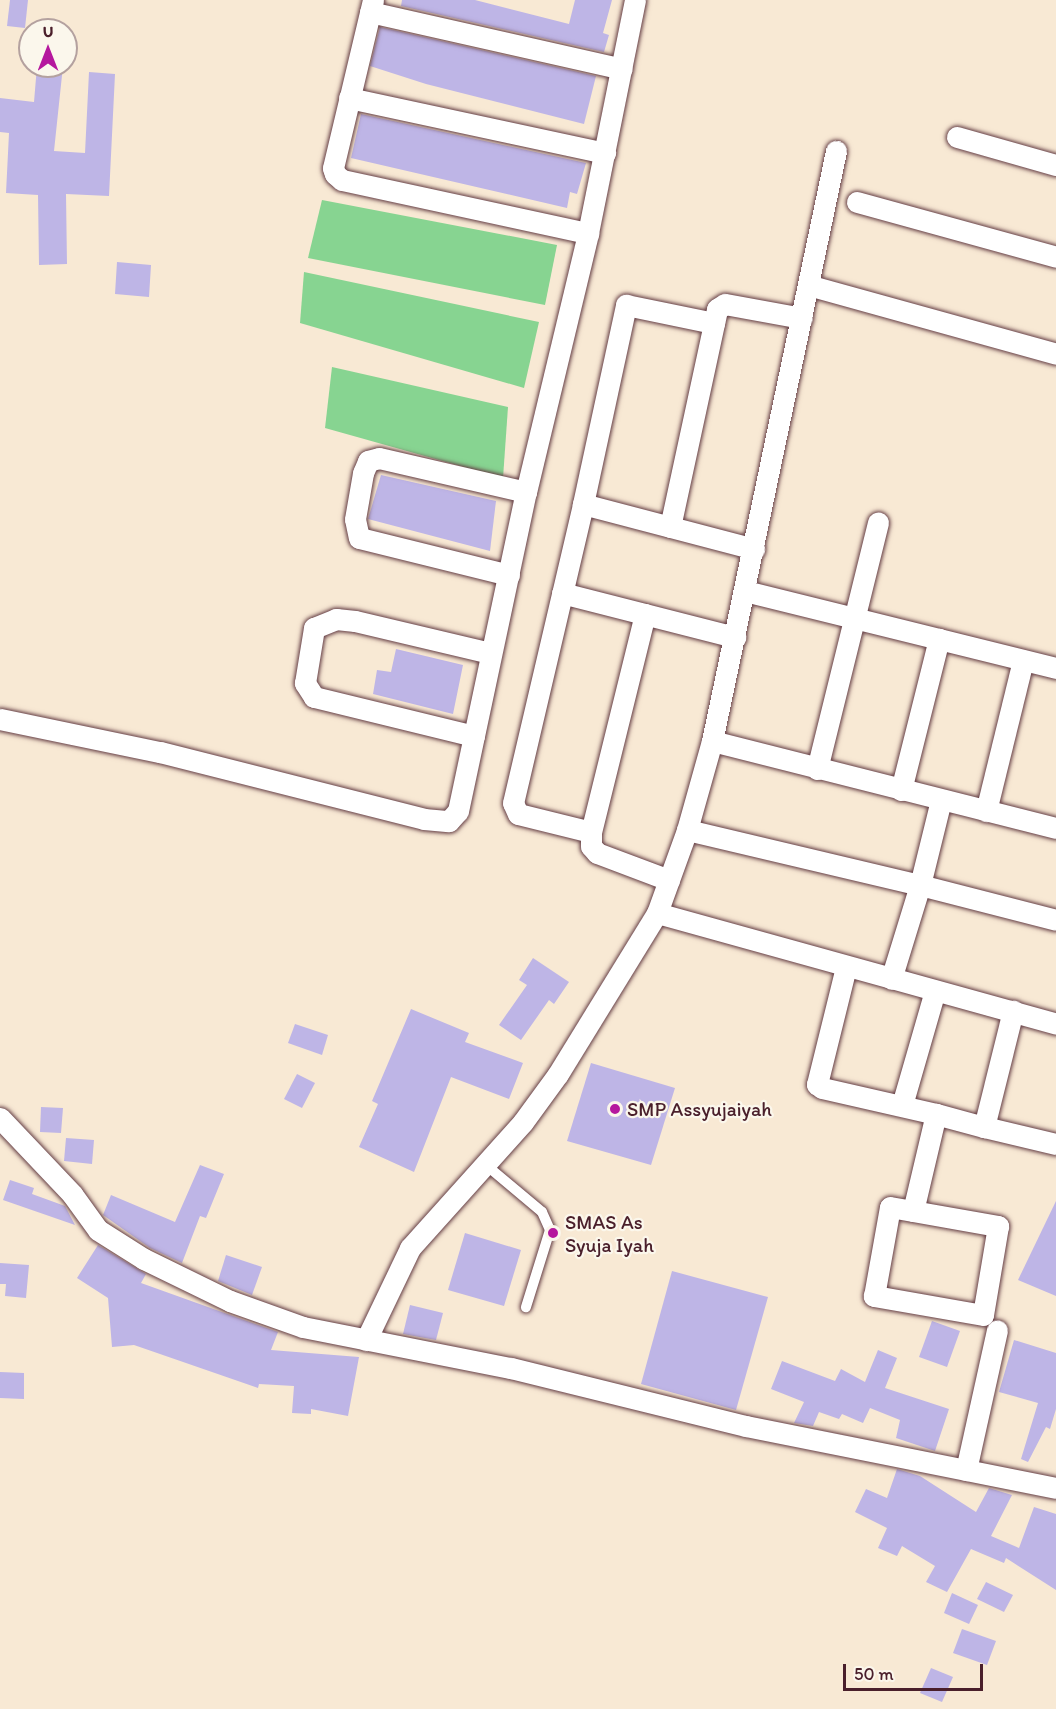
<!DOCTYPE html>
<html>
<head>
<meta charset="utf-8">
<style>
	body { margin:0 }
	#map { position:relative; width:1056px; height:1709px; overflow:hidden; background:#f8e9d4; font-family:Itim,sans-serif }
	div>[style] { position:absolute }
	.green>* { inset:0; background:#87d491 }
	.building>* { inset:0; background:#beb5e6 }
	.roads { filter:drop-shadow(0 0 2px #643d44) drop-shadow(0 0 2px #643d44) }
	.lane>* { height:10px; margin:-5px; padding:0 5px; transform-origin:5px; border-radius:5px; background:#fff }
	.street>* { height:21px; margin:-10.5px; padding:0 10.5px; transform-origin:10.5px; border-radius:10.5px; background:#fff }
	.dots>* { width:16px; height:16px; translate:-50% -50%; box-sizing:border-box; border:3px solid #fbf7ec; border-radius:50% }
	span { translate:-50% -50%; white-space:nowrap; text-align:center; line-height:1.15; -webkit-text-stroke:4.5px #fbf7ec; paint-order:stroke }
	.poi-label { font-size:20px; color:#4a1f2b }
	.left { translate:0 -50%; text-align:left }
	.north { position:absolute; left:18px; top:18px; width:60px; height:60px; box-sizing:border-box; background:#fbf7ec; border:2px solid #b4a19f; border-radius:50%; rotate:0deg; font-size:16px; font-weight:700; line-height:24px; text-align:center; color:#4a1f2b }
	.north::after { content:''; display:block; margin:auto; width:21px; height:27px; background:#b5179e; clip-path:polygon(50% 0,100% 100%,50% 72%,0 100%) }
	.scale { position:absolute; left:843px; top:1664px; width:140px; height:27px; box-sizing:border-box; border:3px solid #4a1f2b; border-top:0; padding-left:8px; font-size:18px; line-height:21px; white-space:nowrap; color:#4a1f2b; -webkit-text-stroke:4px #fbf7ec; paint-order:stroke }
</style>
</head>
<body>
<div id="map">
	<div class="green">
		<div style="clip-path:polygon(322px 200px,557px 245px,545px 305px,308px 258px)"></div>
		<div style="clip-path:polygon(304px 272px,539px 322px,524px 388px,300px 323px)"></div>
		<div style="clip-path:polygon(332px 367px,508px 407px,503px 478px,325px 428px)"></div>
	</div>
	<div class="building">
		<div style="clip-path:polygon(10px 0,28px 0,25px 28px,7px 26px)"></div>
		<div style="clip-path:polygon(402px 0,475px 0,569px 24px,575px 0,612px 0,603px 33px,609px 35px,604px 52px,401px 6px)"></div>
		<div style="clip-path:polygon(380px 27px,596px 76px,584px 124px,426px 84px,370px 66px)"></div>
		<div style="clip-path:polygon(37px 66px,63px 66px,54px 151px,85px 153px,89px 72px,115px 74px,109px 196px,66px 194px,67px 264px,39px 265px,38px 195px,6px 193px,9px 133px,0 132px,0 98px,34px 102px)"></div>
		<div style="clip-path:polygon(361px 114px,586px 163px,577px 194px,570px 192px,567px 208px,351px 158px)"></div>
		<div style="clip-path:polygon(117px 262px,151px 265px,149px 297px,115px 294px)"></div>
		<div style="clip-path:polygon(381px 475px,496px 501px,490px 551px,368px 519px)"></div>
		<div style="clip-path:polygon(396px 649px,463px 665px,453px 714px,373px 694px,377px 670px,391px 672px)"></div>
		<div style="clip-path:polygon(533px 958px,569px 982px,554px 1004px,549px 1000px,521px 1040px,499px 1025px,527px 985px,519px 980px)"></div>
		<div style="clip-path:polygon(411px 1009px,469px 1033px,465px 1042px,523px 1063px,509px 1099px,451px 1077px,414px 1172px,359px 1147px,378px 1104px,372px 1101px)"></div>
		<div style="clip-path:polygon(295px 1024px,328px 1035px,322px 1055px,288px 1043px)"></div>
		<div style="clip-path:polygon(591px 1063px,675px 1088px,651px 1165px,567px 1141px)"></div>
		<div style="clip-path:polygon(297px 1074px,315px 1083px,302px 1108px,284px 1099px)"></div>
		<div style="clip-path:polygon(41px 1107px,63px 1108px,61px 1133px,40px 1132px)"></div>
		<div style="clip-path:polygon(66px 1138px,94px 1140px,92px 1164px,64px 1161px)"></div>
		<div style="clip-path:polygon(200px 1165px,224px 1174px,206px 1218px,200px 1216px,182px 1263px,150px 1248px,103px 1215px,111px 1195px,175px 1222px)"></div>
		<div style="clip-path:polygon(10px 1180px,34px 1188px,32px 1194px,65px 1206px,75px 1225px,3px 1200px)"></div>
		<div style="clip-path:polygon(1056px 1201px,1056px 1296px,1018px 1280px)"></div>
		<div style="clip-path:polygon(465px 1233px,521px 1250px,504px 1306px,448px 1290px)"></div>
		<div style="clip-path:polygon(98px 1245px,146px 1274px,141px 1283px,278px 1332px,271px 1350px,359px 1357px,348px 1416px,311px 1409px,311px 1414px,292px 1413px,294px 1386px,259px 1384px,258px 1388px,134px 1345px,112px 1347px,108px 1298px,77px 1278px)"></div>
		<div style="clip-path:polygon(226px 1255px,262px 1267px,252px 1295px,218px 1281px)"></div>
		<div style="clip-path:polygon(0 1263px,29px 1265px,26px 1298px,5px 1296px,6px 1284px,0 1284px)"></div>
		<div style="clip-path:polygon(672px 1271px,768px 1297px,736px 1410px,641px 1384px)"></div>
		<div style="clip-path:polygon(410px 1305px,443px 1313px,436px 1340px,403px 1334px)"></div>
		<div style="clip-path:polygon(932px 1321px,960px 1331px,947px 1367px,919px 1357px)"></div>
		<div style="clip-path:polygon(1014px 1340px,1056px 1353px,1056px 1409px,1050px 1429px,1046px 1427px,1028px 1462px,1021px 1459px,1038px 1403px,999px 1392px)"></div>
		<div style="clip-path:polygon(878px 1350px,897px 1358px,885px 1388px,949px 1409px,935px 1451px,896px 1438px,900px 1420px,870px 1408px,863px 1423px,842px 1414px,839px 1419px,819px 1412px,813px 1426px,794px 1423px,804px 1402px,771px 1389px,782px 1361px,835px 1381px,841px 1369px,865px 1382px)"></div>
		<div style="clip-path:polygon(0 1372px,24px 1373px,24px 1399px,0 1398px)"></div>
		<div style="clip-path:polygon(897px 1469px,920px 1476px,976px 1512px,989px 1488px,1012px 1495px,991px 1536px,1019px 1548px,1034px 1507px,1056px 1514px,1056px 1590px,1006px 1558px,1004px 1563px,971px 1549px,947px 1592px,926px 1582px,935px 1566px,902px 1546px,897px 1556px,878px 1548px,887px 1528px,855px 1512px,866px 1489px,887px 1498px)"></div>
		<div style="clip-path:polygon(986px 1582px,1013px 1595px,1004px 1612px,977px 1599px)"></div>
		<div style="clip-path:polygon(952px 1593px,978px 1605px,969px 1624px,944px 1613px)"></div>
		<div style="clip-path:polygon(962px 1629px,996px 1641px,987px 1665px,953px 1653px)"></div>
		<div style="clip-path:polygon(931px 1668px,953px 1677px,942px 1702px,920px 1693px)"></div>
	</div>
	<div class="roads">
		<div class="lane">
			<div style="left:486px;top:1165px;width:73px;rotate:40deg"></div>
			<div style="left:542px;top:1212px;width:20px;rotate:66deg"></div>
			<div style="left:550px;top:1230px;width:81px;rotate:107.3deg"></div>
		</div>
		<div class="street">
			<div style="left:373px;top:0;width:173px;rotate:103.4deg"></div>
			<div style="left:333px;top:168px;width:6px;rotate:72deg"></div>
			<div style="left:335px;top:174px;width:9px;rotate:41deg"></div>
			<div style="left:342px;top:180px;width:252px;rotate:12.2deg"></div>
			<div style="left:370px;top:12px;width:258px;rotate:12.7deg"></div>
			<div style="left:349px;top:98px;width:262px;rotate:12.1deg"></div>
			<div style="left:957px;top:137px;width:103px;rotate:15.8deg"></div>
			<div style="left:857px;top:202px;width:206px;rotate:15.4deg"></div>
			<div style="left:808px;top:285px;width:257px;rotate:15.5deg"></div>
			<div style="left:583px;top:504px;width:204px;rotate:-77.8deg"></div>
			<div style="left:626px;top:305px;width:90px;rotate:11.6deg"></div>
			<div style="left:670px;top:527px;width:223px;rotate:-77.8deg"></div>
			<div style="left:717px;top:309px;width:9px;rotate:-32deg"></div>
			<div style="left:725px;top:304px;width:78px;rotate:10.3deg"></div>
			<div style="left:509px;top:575px;width:154px;rotate:-166.1deg"></div>
			<div style="left:359px;top:538px;width:19px;rotate:-102deg"></div>
			<div style="left:355px;top:519px;width:47px;rotate:-80.1deg"></div>
			<div style="left:363px;top:473px;width:13px;rotate:-67deg"></div>
			<div style="left:368px;top:461px;width:11px;rotate:-15deg"></div>
			<div style="left:379px;top:458px;width:151px;rotate:13deg"></div>
			<div style="left:745px;top:591px;width:320px;rotate:13.9deg"></div>
			<div style="left:562px;top:593px;width:179px;rotate:14.3deg"></div>
			<div style="left:645px;top:614px;width:225px;rotate:103.9deg"></div>
			<div style="left:591px;top:832px;width:14px;rotate:90deg"></div>
			<div style="left:591px;top:846px;width:9px;rotate:49deg"></div>
			<div style="left:597px;top:853px;width:77px;rotate:20.6deg"></div>
			<div style="left:0;top:719px;width:163px;rotate:11.7deg"></div>
			<div style="left:160px;top:752px;width:272px;rotate:14.2deg"></div>
			<div style="left:424px;top:819px;width:25px;rotate:5deg"></div>
			<div style="left:449px;top:821px;width:13px;rotate:-48deg"></div>
			<div style="left:458px;top:811px;width:326px;rotate:-78deg"></div>
			<div style="left:526px;top:492px;width:266px;rotate:-76.5deg"></div>
			<div style="left:588px;top:233px;width:238px;rotate:-78.6deg"></div>
			<div style="left:474px;top:736px;width:165px;rotate:-166.3deg"></div>
			<div style="left:314px;top:697px;width:17px;rotate:-123deg"></div>
			<div style="left:305px;top:683px;width:56px;rotate:-80.7deg"></div>
			<div style="left:314px;top:628px;width:24px;rotate:-22deg"></div>
			<div style="left:336px;top:619px;width:19px;rotate:6deg"></div>
			<div style="left:355px;top:621px;width:139px;rotate:13.3deg"></div>
			<div style="left:712px;top:741px;width:355px;rotate:14.2deg"></div>
			<div style="left:817px;top:769px;width:254px;rotate:-76.1deg"></div>
			<div style="left:901px;top:790px;width:156px;rotate:-75.9deg"></div>
			<div style="left:941px;top:800px;width:88px;rotate:103.9deg"></div>
			<div style="left:920px;top:885px;width:140px;rotate:14.4deg"></div>
			<div style="left:986px;top:811px;width:155px;rotate:-76.2deg"></div>
			<div style="left:687px;top:830px;width:239px;rotate:13.3deg"></div>
			<div style="left:920px;top:885px;width:98px;rotate:107.1deg"></div>
			<div style="left:591px;top:832px;width:75px;rotate:-166.1deg"></div>
			<div style="left:518px;top:814px;width:12px;rotate:-114deg"></div>
			<div style="left:513px;top:803px;width:307px;rotate:-76.8deg"></div>
			<div style="left:583px;top:504px;width:177px;rotate:14.7deg"></div>
			<div style="left:657px;top:913px;width:414px;rotate:15.5deg"></div>
			<div style="left:846px;top:967px;width:121px;rotate:103.9deg"></div>
			<div style="left:817px;top:1084px;width:6px;rotate:39deg"></div>
			<div style="left:822px;top:1088px;width:117px;rotate:12.8deg"></div>
			<div style="left:902px;top:1105px;width:119px;rotate:-73.9deg"></div>
			<div style="left:0;top:1118px;width:105px;rotate:46.5deg"></div>
			<div style="left:72px;top:1194px;width:44px;rotate:54.2deg"></div>
			<div style="left:98px;top:1230px;width:54px;rotate:32.2deg"></div>
			<div style="left:144px;top:1259px;width:96px;rotate:26deg"></div>
			<div style="left:230px;top:1301px;width:77px;rotate:19.6deg"></div>
			<div style="left:303px;top:1327px;width:212px;rotate:11.2deg"></div>
			<div style="left:511px;top:1368px;width:242px;rotate:13.9deg"></div>
			<div style="left:746px;top:1426px;width:316px;rotate:11.3deg"></div>
			<div style="left:984px;top:1127px;width:74px;rotate:13.3deg"></div>
			<div style="left:890px;top:1207px;width:110px;rotate:10deg"></div>
			<div style="left:998px;top:1226px;width:90px;rotate:99.6deg"></div>
			<div style="left:983px;top:1315px;width:111px;rotate:-170.1deg"></div>
			<div style="left:874px;top:1296px;width:90px;rotate:-79.8deg"></div>
			<div style="left:913px;top:1211px;width:100px;rotate:-76.7deg"></div>
			<div style="left:936px;top:1114px;width:50px;rotate:15.2deg"></div>
			<div style="left:984px;top:1127px;width:120px;rotate:-76deg"></div>
			<div style="left:366px;top:1340px;width:102px;rotate:-64.4deg"></div>
			<div style="left:410px;top:1248px;width:169px;rotate:-48.1deg"></div>
			<div style="left:523px;top:1122px;width:59px;rotate:-53.9deg"></div>
			<div style="left:558px;top:1074px;width:189px;rotate:-58.4deg"></div>
			<div style="left:657px;top:913px;width:88px;rotate:-70.1deg"></div>
			<div style="left:687px;top:830px;width:92px;rotate:-74.3deg"></div>
			<div style="left:712px;top:741px;width:603px;rotate:-78.13deg"></div>
			<div style="left:966px;top:1470px;width:143px;rotate:-77.5deg"></div>
		</div>
	</div>
	<div class="dots">
		<div style="left:615px;top:1109px;background:#b5179e"></div>
		<div style="left:553px;top:1233px;background:#b5179e"></div>
	</div>
	<div class="poi-label">
		<span class="left" style="left:627px;top:1109px">SMP Assyujaiyah</span>
		<span class="left" style="left:565px;top:1234px">SMAS As<br>Syuja Iyah</span>
	</div>
	<div class="north">U</div>
	<div class="scale">50 m</div>
</div>
</body>
</html>
